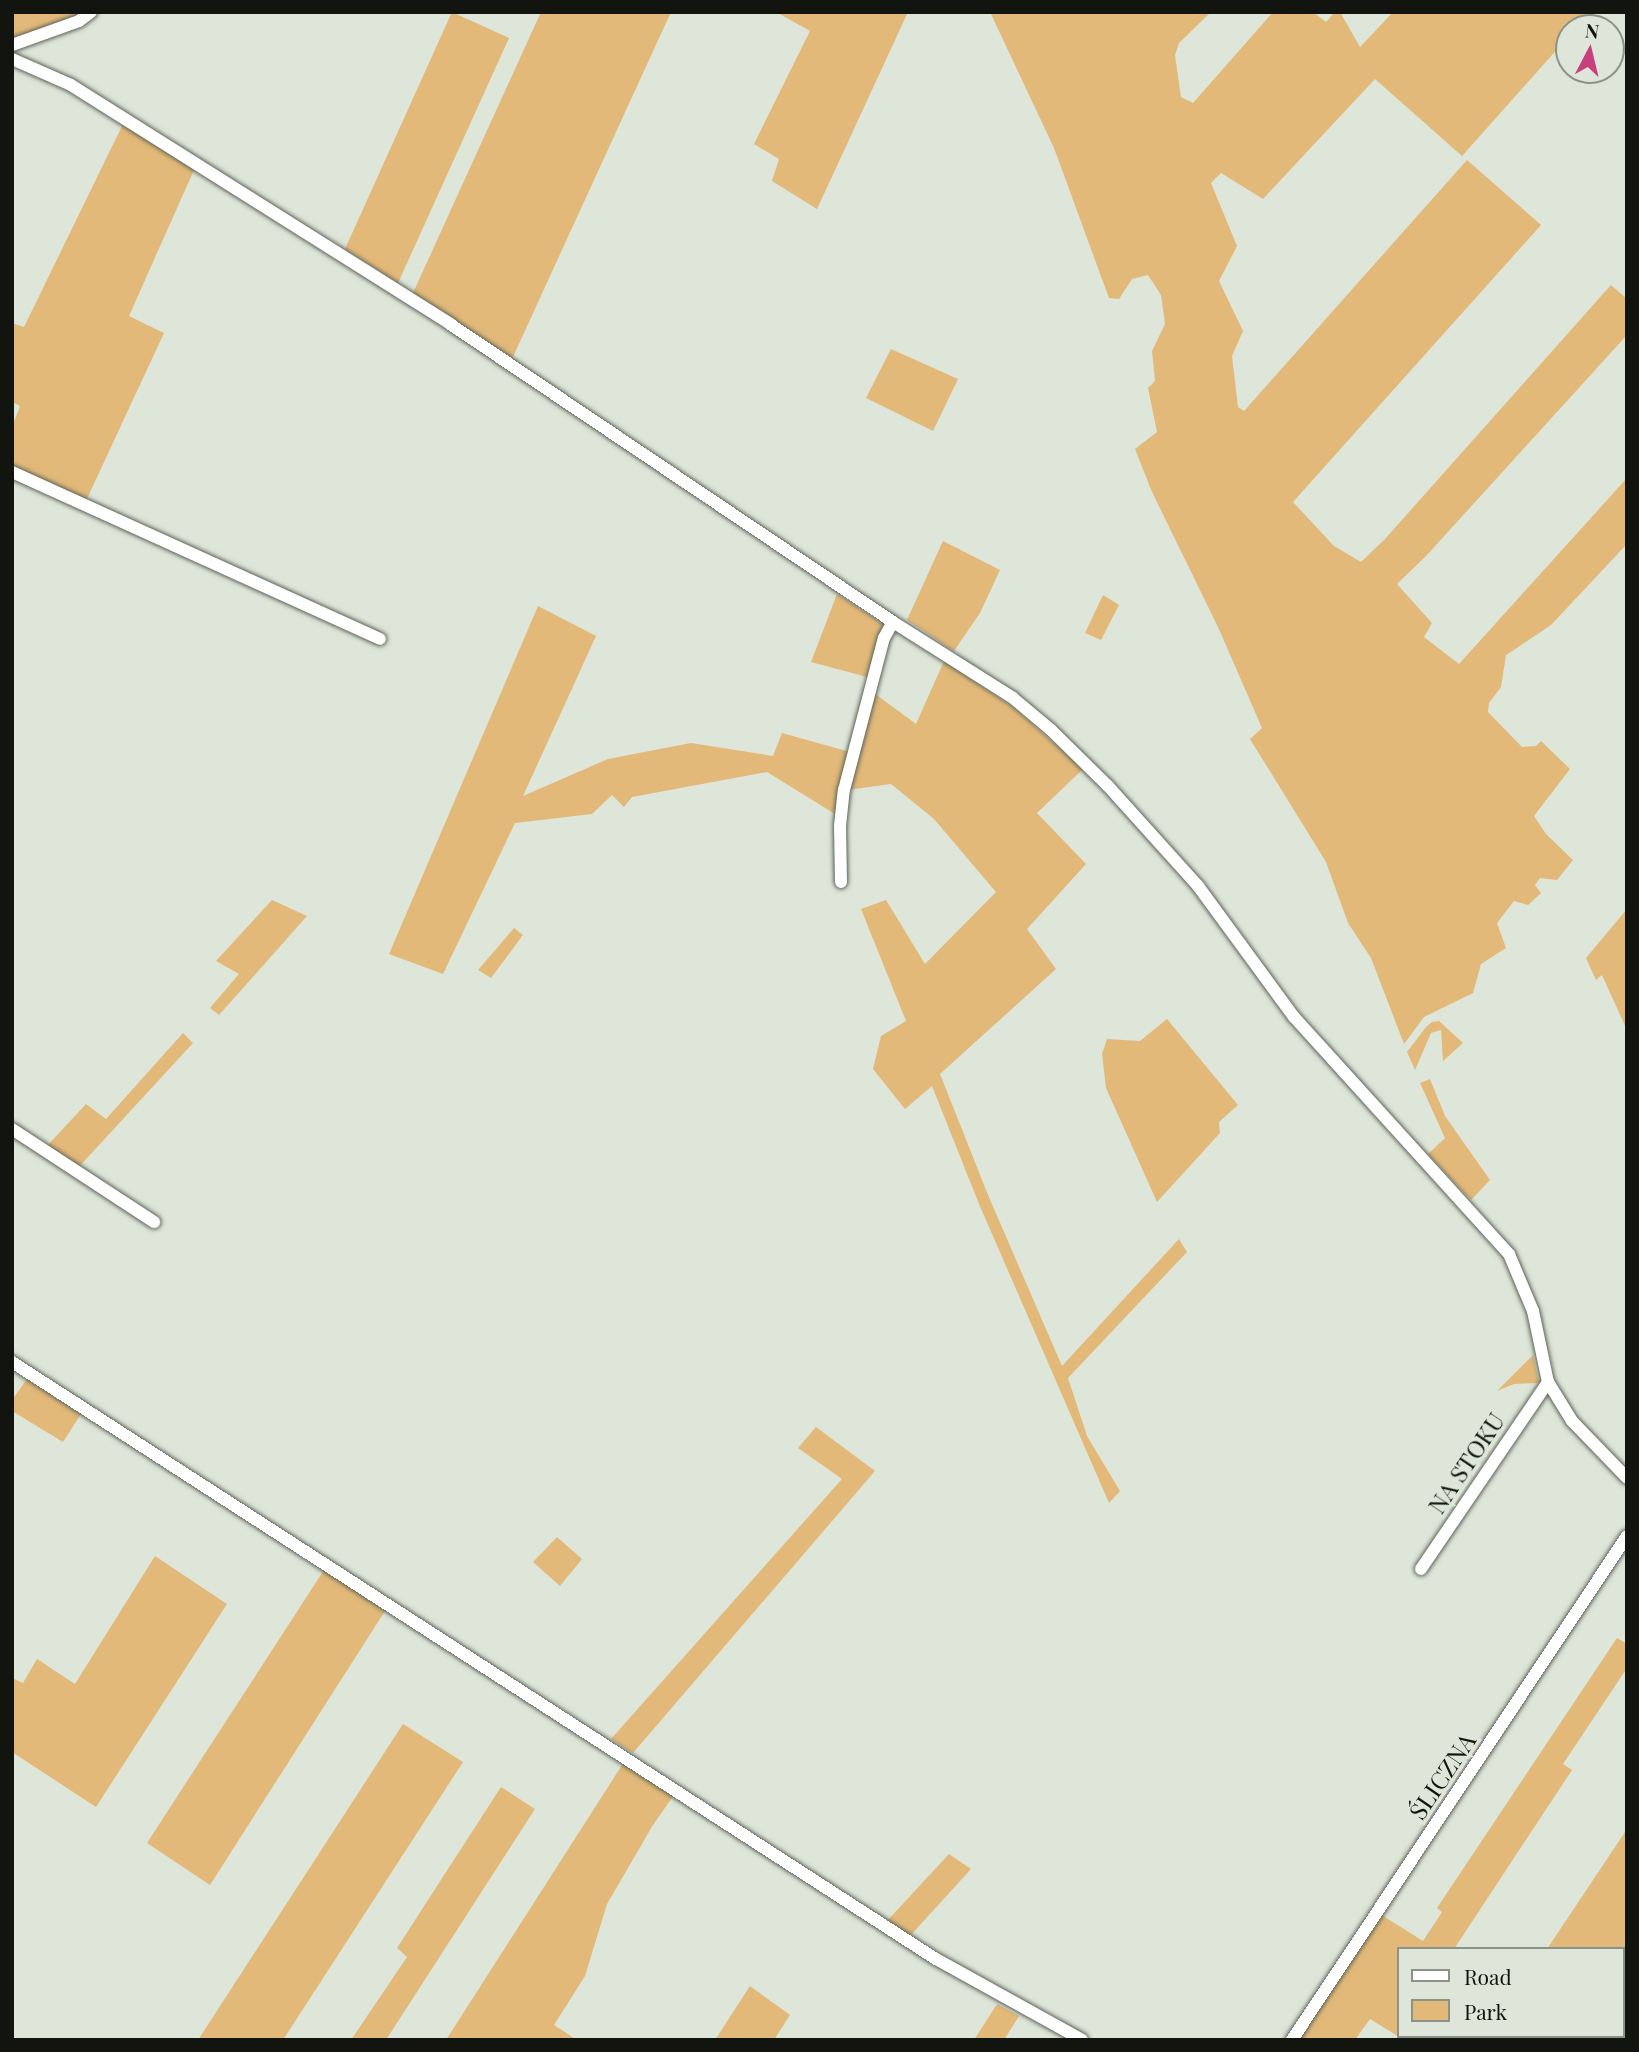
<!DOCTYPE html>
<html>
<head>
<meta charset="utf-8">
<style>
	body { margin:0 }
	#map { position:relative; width:1639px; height:2052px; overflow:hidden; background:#dde6d8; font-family:"Playfair Display",serif }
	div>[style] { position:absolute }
	.green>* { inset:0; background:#e3b979 }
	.roads { filter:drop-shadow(0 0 2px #5d6458) drop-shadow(0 0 2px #5d6458) }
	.street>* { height:12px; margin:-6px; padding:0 6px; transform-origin:6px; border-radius:6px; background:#fff }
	span { translate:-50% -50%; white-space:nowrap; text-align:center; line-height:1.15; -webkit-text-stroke:7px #dde6d8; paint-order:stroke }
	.street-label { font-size:24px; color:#11140f }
	.frame { position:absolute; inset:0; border:14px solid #11140f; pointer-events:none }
	.legend { position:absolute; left:1397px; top:1947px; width:228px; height:91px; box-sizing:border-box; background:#dde6d8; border:2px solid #8b9288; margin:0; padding:9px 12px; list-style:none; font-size:21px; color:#11140f }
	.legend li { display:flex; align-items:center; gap:14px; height:35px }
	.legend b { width:35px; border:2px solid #8b9288 }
	.north { position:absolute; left:1555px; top:14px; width:70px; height:70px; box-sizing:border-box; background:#dde6d8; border:2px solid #8b9288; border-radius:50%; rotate:7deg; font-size:19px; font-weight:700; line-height:28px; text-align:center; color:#11140f }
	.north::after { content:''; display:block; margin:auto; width:24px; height:32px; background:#c73f7c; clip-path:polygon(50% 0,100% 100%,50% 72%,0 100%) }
</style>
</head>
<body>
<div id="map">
	<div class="green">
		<div style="clip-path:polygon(12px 12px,84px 12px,12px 40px)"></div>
		<div style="clip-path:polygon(452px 12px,509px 38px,398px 283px,345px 249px)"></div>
		<div style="clip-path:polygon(541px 12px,671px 12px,512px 359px,413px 293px)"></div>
		<div style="clip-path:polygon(776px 12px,908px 12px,817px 209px,772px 181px,779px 159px,754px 144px,810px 31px)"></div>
		<div style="clip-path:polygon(990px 12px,1211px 12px,1179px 43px,1175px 55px,1181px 97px,1193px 103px,1273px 12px,1313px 12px,1326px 22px,1335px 12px,1340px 12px,1360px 47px,1393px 12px,1590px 12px,1576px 28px,1569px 28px,1569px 36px,1462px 156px,1375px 79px,1263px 199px,1221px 173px,1211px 183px,1237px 246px,1219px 281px,1243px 331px,1232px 356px,1238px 407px,1244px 411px,1467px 160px,1541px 225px,1293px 502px,1334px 546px,1361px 562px,1385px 539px,1611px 285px,1627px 299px,1627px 335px,1427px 555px,1397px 584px,1432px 623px,1424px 637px,1459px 664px,1627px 478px,1627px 544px,1551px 625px,1506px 655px,1501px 687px,1489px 703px,1488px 712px,1522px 747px,1536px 746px,1541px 741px,1570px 769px,1534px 816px,1546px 834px,1573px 860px,1557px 880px,1540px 878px,1535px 885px,1541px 893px,1528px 905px,1514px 901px,1497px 923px,1506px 948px,1481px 964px,1473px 993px,1424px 1017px,1404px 1044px,1371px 958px,1348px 923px,1326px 862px,1250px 739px,1262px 728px,1218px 627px,1152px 492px,1135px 449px,1157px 432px,1148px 388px,1155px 381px,1152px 351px,1165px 324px,1161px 295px,1148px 275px,1132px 279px,1119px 299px,1109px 298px,1054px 148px)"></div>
		<div style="clip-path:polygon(124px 122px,194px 170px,129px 316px,164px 333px,85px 503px,12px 472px,12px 427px,20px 406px,12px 402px,12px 323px,24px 327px)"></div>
		<div style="clip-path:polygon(891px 349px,958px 379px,933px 431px,866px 398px)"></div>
		<div style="clip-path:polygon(943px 541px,1000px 570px,980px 613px,954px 651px,907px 620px)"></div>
		<div style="clip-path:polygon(837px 594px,883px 624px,867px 677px,811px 662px)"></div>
		<div style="clip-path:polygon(1103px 595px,1119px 605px,1101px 640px,1085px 633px)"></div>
		<div style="clip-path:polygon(538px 606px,596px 636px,523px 796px,608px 759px,691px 743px,773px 756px,782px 733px,850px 752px,835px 814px,767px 772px,632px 797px,624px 807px,612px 795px,592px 814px,515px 823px,443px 974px,389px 954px)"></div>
		<div style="clip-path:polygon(944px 661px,1014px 708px,1083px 769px,1037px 813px,1086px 864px,1027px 929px,1056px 969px,940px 1074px,988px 1195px,1062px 1366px,1179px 1239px,1187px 1252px,1068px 1378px,1087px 1436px,1120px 1491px,1109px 1503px,979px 1204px,932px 1086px,905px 1109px,873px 1069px,881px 1036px,906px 1021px,861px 909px,886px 900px,925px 964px,996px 892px,934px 819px,891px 784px,847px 790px,874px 693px,916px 724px)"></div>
		<div style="clip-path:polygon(272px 900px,307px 916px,219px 1015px,210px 1008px,239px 974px,216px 961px)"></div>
		<div style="clip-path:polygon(1627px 909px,1627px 1030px,1602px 975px,1596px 980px,1586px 958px)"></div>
		<div style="clip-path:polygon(514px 928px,523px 935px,491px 978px,478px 970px)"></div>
		<div style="clip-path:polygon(1167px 1019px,1238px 1105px,1219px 1122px,1220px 1133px,1157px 1202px,1106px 1088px,1102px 1054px,1107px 1039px,1140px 1041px)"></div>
		<div style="clip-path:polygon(1439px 1021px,1463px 1043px,1443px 1061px,1441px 1030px,1431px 1033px,1415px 1070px,1407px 1052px,1426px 1027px,1432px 1022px)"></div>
		<div style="clip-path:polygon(183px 1033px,193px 1043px,77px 1169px,46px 1147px,86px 1104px,106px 1119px)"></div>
		<div style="clip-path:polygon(1430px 1079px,1445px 1116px,1490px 1180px,1471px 1200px,1428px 1154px,1445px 1138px,1420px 1083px)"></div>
		<div style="clip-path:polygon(1533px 1355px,1539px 1383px,1514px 1384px,1497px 1391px)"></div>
		<div style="clip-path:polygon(27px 1379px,81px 1414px,63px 1442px,12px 1411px,12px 1400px)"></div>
		<div style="clip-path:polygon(816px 1427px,875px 1471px,633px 1753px,611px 1739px,842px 1479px,798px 1448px)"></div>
		<div style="clip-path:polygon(557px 1537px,582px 1559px,560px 1586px,533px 1562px)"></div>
		<div style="clip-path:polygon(155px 1556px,227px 1604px,96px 1807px,12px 1752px,12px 1678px,23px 1683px,37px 1659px,75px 1684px)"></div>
		<div style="clip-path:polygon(324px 1570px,385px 1611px,210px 1885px,147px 1843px)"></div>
		<div style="clip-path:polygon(1617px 1638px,1627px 1644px,1627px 1668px,1563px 1764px,1572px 1770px,1454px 1949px,1399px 1949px,1399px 2036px,1584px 2036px,1582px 2040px,1404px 2040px,1370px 2019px,1355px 2040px,1297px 2040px,1380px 1914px,1423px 1941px,1442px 1912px,1437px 1908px)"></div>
		<div style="clip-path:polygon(403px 1724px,463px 1762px,283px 2040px,198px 2040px)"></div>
		<div style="clip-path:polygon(624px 1762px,674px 1795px,653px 1825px,607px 1904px,585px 1976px,554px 2025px,577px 2040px,446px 2040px)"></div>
		<div style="clip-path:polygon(501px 1787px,535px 1809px,386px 2040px,351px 2040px,407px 1957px,397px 1948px)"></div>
		<div style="clip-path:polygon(1627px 1829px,1627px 1970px,1623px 1976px,1623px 1949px,1547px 1949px)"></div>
		<div style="clip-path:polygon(949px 1854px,971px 1869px,910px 1936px,886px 1922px)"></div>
		<div style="clip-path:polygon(750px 1986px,790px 2015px,774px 2040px,715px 2040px)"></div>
		<div style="clip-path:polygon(997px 2004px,1019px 2016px,1004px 2040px,974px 2040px)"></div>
	</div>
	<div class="roads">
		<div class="street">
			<div style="left:12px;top:45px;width:71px;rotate:-19.7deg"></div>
			<div style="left:79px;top:21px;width:15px;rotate:-37deg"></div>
			<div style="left:12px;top:59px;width:64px;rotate:23.8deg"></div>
			<div style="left:71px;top:85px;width:448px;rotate:32.2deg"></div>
			<div style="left:450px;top:324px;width:534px;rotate:33.93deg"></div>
			<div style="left:893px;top:622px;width:142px;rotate:32.3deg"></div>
			<div style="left:1013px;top:698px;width:50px;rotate:40.1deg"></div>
			<div style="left:1051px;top:730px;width:80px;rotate:44.5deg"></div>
			<div style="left:1108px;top:786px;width:135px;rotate:48deg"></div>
			<div style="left:1198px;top:886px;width:162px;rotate:53.8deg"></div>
			<div style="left:1294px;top:1017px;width:320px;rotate:47.8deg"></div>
			<div style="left:1509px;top:1254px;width:62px;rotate:67.2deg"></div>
			<div style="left:1533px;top:1311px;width:73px;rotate:78.1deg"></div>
			<div style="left:1548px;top:1382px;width:46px;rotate:58.4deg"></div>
			<div style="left:1572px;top:1421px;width:79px;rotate:46deg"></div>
			<div style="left:12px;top:472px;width:404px;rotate:24.4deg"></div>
			<div style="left:841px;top:882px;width:56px;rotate:-91deg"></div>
			<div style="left:840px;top:826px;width:36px;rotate:-84deg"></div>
			<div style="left:844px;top:790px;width:157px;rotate:-75.3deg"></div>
			<div style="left:884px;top:638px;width:18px;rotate:-61deg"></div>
			<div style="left:12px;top:1129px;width:170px;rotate:33.2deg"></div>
			<div style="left:12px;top:1362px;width:1100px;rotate:32.87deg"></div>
			<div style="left:936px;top:1959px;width:167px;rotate:29deg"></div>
			<div style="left:1421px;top:1569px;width:226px;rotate:-55.8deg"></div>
			<div style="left:1292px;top:2040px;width:605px;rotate:-56.39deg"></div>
		</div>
	</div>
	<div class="street-label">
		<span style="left:1466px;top:1463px;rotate:-56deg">NA STOKU</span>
		<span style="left:1442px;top:1776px;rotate:-56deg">ŚLICZNA</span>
	</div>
	<div class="frame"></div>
	<ul class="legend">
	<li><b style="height:9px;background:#fff"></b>Road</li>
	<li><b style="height:19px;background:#e3b979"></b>Park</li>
	</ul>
	<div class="north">N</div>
</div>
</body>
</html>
